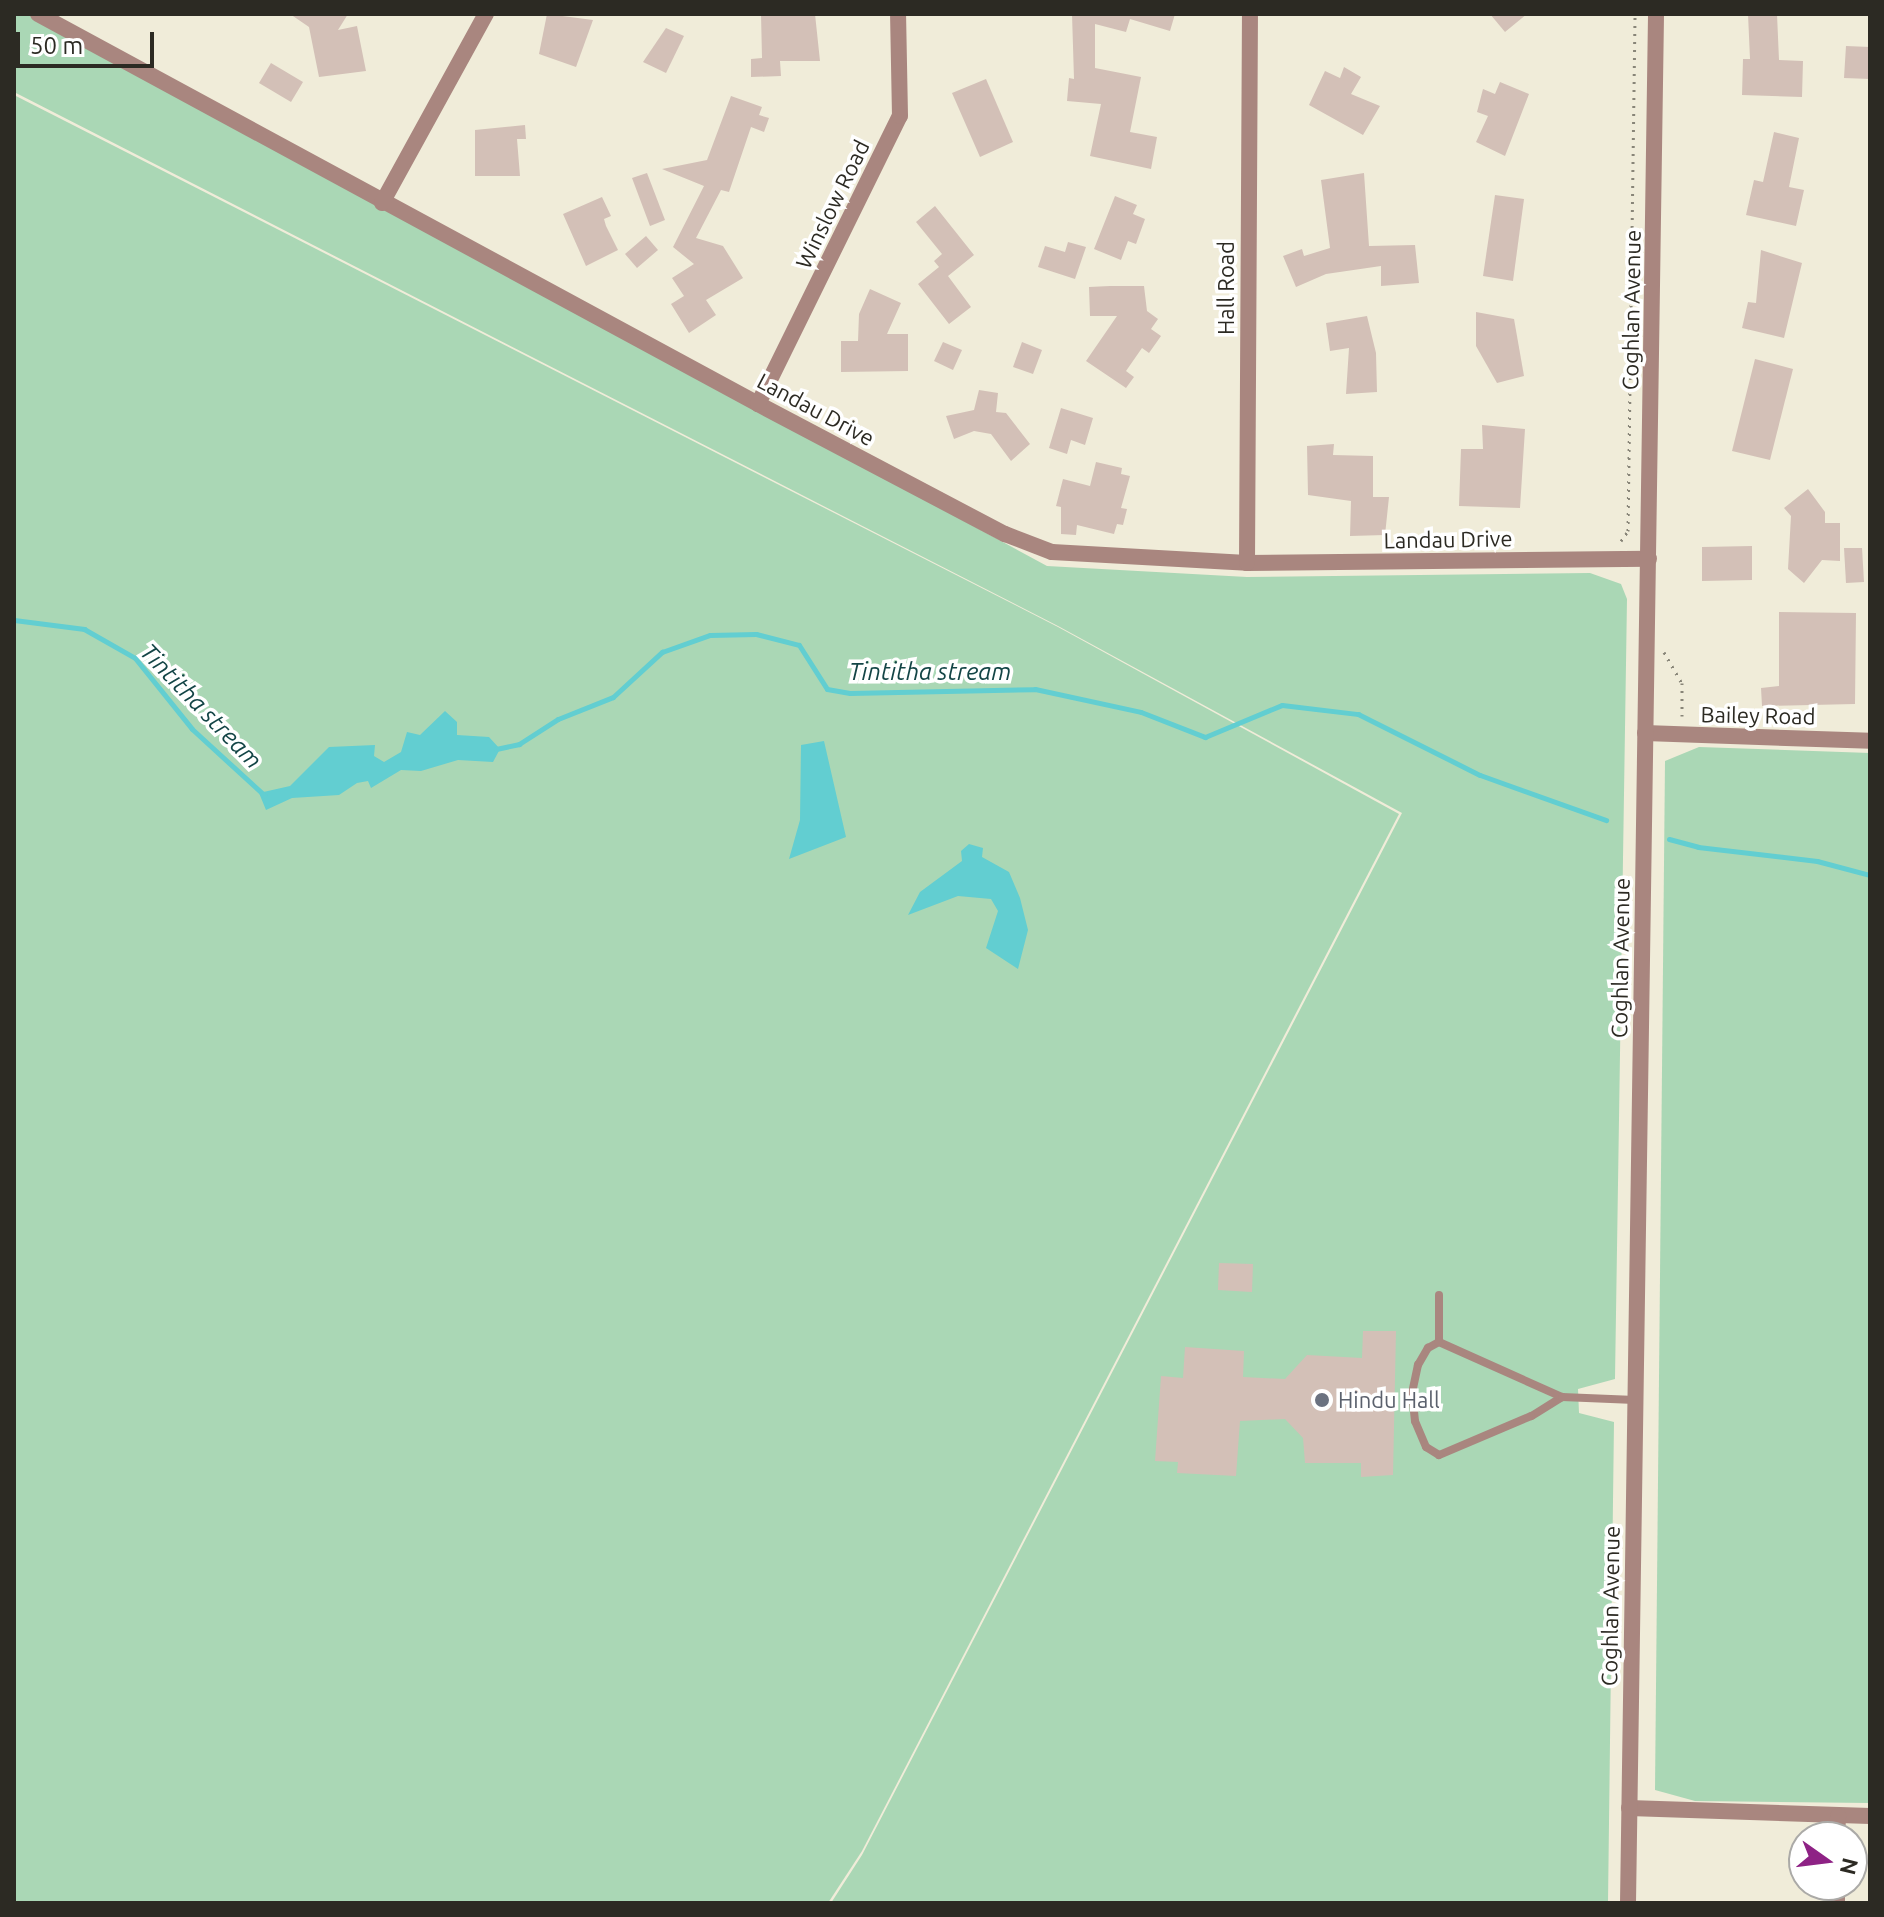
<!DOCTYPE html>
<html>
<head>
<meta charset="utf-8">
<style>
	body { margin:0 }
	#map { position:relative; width:1884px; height:1917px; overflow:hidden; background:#f0ecd9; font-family:Ubuntu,sans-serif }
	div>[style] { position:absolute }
	.green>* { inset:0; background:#aad7b5 }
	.water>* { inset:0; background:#62ced1 }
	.stream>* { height:5px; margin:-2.5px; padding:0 2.5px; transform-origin:2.5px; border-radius:2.5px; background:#62ced1 }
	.building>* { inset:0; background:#d3c0b7 }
	.path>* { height:3px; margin-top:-1.5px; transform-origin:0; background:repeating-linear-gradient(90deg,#888578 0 2px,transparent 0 8px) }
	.service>* { height:8px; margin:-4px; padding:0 4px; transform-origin:4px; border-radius:4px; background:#a9867f }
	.minor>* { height:16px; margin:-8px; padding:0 8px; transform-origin:8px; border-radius:8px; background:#a9867f }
	.dots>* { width:22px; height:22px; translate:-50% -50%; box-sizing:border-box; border:4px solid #fff; border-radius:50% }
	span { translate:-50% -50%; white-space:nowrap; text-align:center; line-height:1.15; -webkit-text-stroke:7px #fff; paint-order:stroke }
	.street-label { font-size:22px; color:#2c2a23 }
	.worship-label { font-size:22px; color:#5b616d }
	.left { translate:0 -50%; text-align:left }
	.water-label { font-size:24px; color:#134546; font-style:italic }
	.frame { position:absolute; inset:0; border:16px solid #2c2a23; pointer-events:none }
	.north { position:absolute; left:1788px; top:1821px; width:80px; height:80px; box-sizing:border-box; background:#fff; border:2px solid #abaaa7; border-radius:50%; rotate:104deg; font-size:22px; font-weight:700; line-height:32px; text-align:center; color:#2c2a23 }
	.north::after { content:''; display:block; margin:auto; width:28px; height:36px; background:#8e2285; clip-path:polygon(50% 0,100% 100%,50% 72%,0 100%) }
	.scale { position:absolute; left:16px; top:32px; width:138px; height:36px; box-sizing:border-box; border:4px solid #2c2a23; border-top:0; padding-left:10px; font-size:24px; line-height:28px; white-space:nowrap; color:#2c2a23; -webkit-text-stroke:6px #fff; paint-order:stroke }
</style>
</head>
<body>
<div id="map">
	<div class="green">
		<div style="clip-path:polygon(14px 14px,32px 14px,1047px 566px,1247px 577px,1590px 573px,1621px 584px,1627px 599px,1615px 1379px,1578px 1389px,1579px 1413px,1614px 1422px,1608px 1903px,831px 1903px,862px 1855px,1402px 813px,1058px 626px,14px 92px)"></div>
		<div style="clip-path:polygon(14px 95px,1058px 627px,1399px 814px,862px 1851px,828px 1903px,14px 1903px)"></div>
		<div style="clip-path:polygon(1699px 747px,1870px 753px,1870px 1803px,1695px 1801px,1655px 1790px,1665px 761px)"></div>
	</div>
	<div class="water">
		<div style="clip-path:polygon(445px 711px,457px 722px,457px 735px,489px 737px,500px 749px,493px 762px,458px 760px,421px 771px,401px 770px,371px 788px,368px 781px,357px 783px,339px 795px,292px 798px,266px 810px,259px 793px,290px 786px,329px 747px,375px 745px,374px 756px,384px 762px,401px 752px,407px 732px,420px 735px)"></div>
		<div style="clip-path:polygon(824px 741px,846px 837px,789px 859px,800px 820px,801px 745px)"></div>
		<div style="clip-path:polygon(969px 844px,983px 848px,982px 857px,1009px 872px,1020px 898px,1028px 930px,1018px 969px,986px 948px,998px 911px,991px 899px,958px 896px,908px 915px,920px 892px,962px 861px,961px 851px)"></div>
	</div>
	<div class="stream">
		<div style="left:14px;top:620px;width:71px;rotate:7.3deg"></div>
		<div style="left:84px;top:629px;width:59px;rotate:29.6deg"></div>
		<div style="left:135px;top:658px;width:91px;rotate:51.2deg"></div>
		<div style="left:192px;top:729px;width:98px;rotate:42.5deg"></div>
		<div style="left:496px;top:749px;width:24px;rotate:-12deg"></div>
		<div style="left:519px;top:744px;width:46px;rotate:-32.7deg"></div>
		<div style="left:558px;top:719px;width:59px;rotate:-21.8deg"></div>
		<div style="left:613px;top:697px;width:67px;rotate:-42.6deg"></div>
		<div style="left:662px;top:652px;width:51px;rotate:-19.5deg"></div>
		<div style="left:710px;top:635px;width:46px;rotate:-1.2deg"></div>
		<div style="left:756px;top:634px;width:44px;rotate:14.3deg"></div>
		<div style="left:799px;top:645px;width:52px;rotate:57.5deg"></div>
		<div style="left:827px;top:689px;width:23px;rotate:10deg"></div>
		<div style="left:850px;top:693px;width:185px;rotate:-1.2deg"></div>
		<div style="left:1035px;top:689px;width:108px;rotate:12.2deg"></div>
		<div style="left:1141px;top:712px;width:69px;rotate:21.3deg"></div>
		<div style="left:1205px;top:737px;width:83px;rotate:-22.6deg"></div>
		<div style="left:1282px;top:705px;width:77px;rotate:6.8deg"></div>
		<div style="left:1358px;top:714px;width:136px;rotate:26.6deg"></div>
		<div style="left:1480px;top:775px;width:134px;rotate:19.7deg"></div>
		<div style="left:1669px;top:839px;width:30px;rotate:15deg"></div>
		<div style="left:1698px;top:847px;width:120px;rotate:6.7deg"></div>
		<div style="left:1817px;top:861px;width:55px;rotate:14.8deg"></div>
	</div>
	<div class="building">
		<div style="clip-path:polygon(290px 14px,348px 14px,338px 30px,357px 26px,366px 71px,319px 77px,309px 27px)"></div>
		<div style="clip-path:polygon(547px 14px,593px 20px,576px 67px,539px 54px)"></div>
		<div style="clip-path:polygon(761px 14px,815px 14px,820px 61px,780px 61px,781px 76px,751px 77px,751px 59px,762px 58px)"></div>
		<div style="clip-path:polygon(1072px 14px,1175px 14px,1170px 31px,1130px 19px,1126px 32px,1095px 24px,1095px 68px,1141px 77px,1130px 132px,1157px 137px,1151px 169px,1090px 156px,1101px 104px,1067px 101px,1069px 78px,1074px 79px)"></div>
		<div style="clip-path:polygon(1490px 14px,1527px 14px,1505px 32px)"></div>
		<div style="clip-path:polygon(1748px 14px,1777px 14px,1779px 60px,1803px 61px,1802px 97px,1742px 95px,1743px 59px,1750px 59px)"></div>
		<div style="clip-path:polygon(666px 28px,684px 36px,666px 73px,643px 62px)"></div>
		<div style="clip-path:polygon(1846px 46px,1870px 47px,1870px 79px,1844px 78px)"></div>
		<div style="clip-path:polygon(271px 63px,303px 82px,291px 102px,259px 83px)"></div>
		<div style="clip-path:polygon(1344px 67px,1361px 77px,1351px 94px,1380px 106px,1363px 135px,1309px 105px,1325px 71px,1340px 78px)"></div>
		<div style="clip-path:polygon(986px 79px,1013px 142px,980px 157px,952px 93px)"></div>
		<div style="clip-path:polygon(1500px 82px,1529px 94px,1505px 156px,1476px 142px,1488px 116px,1477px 112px,1483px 89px,1495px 94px)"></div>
		<div style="clip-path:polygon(731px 96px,762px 107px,759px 115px,769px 118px,764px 132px,751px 127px,729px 192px,721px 190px,696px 238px,723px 246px,743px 278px,706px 300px,716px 315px,689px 333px,671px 304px,684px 296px,672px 278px,694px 264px,673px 247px,704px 186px,662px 169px,707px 160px)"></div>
		<div style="clip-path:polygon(525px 125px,526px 139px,517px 139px,520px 176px,475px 176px,475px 130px)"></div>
		<div style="clip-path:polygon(1774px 132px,1799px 138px,1789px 187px,1804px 190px,1796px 226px,1746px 215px,1754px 180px,1763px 182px)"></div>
		<div style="clip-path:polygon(647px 173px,665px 220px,650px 226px,632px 178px)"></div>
		<div style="clip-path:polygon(1364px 173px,1369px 246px,1415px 245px,1419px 283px,1381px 286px,1381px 266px,1326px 274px,1296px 287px,1283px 256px,1302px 249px,1304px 256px,1330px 248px,1321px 180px)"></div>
		<div style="clip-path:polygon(1495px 195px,1524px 199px,1513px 281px,1483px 276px)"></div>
		<div style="clip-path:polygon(1115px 196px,1137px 205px,1133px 214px,1145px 219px,1136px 244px,1128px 241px,1121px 260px,1094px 249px)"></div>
		<div style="clip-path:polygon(602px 197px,611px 216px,604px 219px,606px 226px,618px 250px,586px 266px,563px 214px)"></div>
		<div style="clip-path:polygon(935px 206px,974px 255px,948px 276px,971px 307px,949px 324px,918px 284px,939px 267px,934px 261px,942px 254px,916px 222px)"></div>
		<div style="clip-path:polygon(646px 236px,658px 250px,637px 268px,625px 254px)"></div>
		<div style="clip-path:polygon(1068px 242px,1086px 247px,1075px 279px,1038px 267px,1045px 246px,1065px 252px)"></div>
		<div style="clip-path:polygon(1761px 250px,1802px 263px,1784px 338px,1742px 328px,1748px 302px,1756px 303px)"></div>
		<div style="clip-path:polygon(1110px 286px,1144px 286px,1147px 311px,1158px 319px,1151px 329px,1161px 336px,1149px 353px,1142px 348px,1126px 371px,1134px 377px,1126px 388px,1086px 361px,1117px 316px,1090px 316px,1089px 287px)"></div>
		<div style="clip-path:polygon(870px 289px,901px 303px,887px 334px,908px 334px,908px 371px,841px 372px,841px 341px,858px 341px,859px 314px)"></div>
		<div style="clip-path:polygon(1476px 312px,1514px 319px,1524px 376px,1497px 383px,1476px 346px)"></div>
		<div style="clip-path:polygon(1367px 316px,1376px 353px,1377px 392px,1346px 394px,1349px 348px,1330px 351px,1326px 323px)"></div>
		<div style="clip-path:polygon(943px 342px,962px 350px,953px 370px,934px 361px)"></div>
		<div style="clip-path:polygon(1022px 342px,1042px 350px,1033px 374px,1013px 367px)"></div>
		<div style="clip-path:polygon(1755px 359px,1793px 369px,1770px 460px,1732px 451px)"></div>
		<div style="clip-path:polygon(979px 390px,998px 393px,996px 412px,1006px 413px,1030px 444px,1011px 461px,991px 434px,974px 431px,954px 439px,946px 416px,974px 410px)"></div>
		<div style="clip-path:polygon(1061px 408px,1093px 418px,1085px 445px,1071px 440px,1067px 454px,1049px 448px)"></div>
		<div style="clip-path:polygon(1482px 425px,1525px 429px,1520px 508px,1459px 506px,1461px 449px,1483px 449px)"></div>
		<div style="clip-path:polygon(1334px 444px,1333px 455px,1373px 456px,1373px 497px,1389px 497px,1385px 535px,1350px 536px,1351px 501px,1308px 495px,1307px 446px)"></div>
		<div style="clip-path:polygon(1096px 462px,1122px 468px,1121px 474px,1130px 476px,1121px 508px,1127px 509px,1123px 525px,1117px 524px,1114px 534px,1077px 525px,1076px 535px,1061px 534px,1061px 507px,1056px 506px,1063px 479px,1090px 486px)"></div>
		<div style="clip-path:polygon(1808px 489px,1825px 512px,1825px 523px,1840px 523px,1840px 561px,1822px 560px,1804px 583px,1788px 569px,1791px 516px,1784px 508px)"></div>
		<div style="clip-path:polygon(1752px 546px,1752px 580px,1702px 581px,1702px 547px)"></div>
		<div style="clip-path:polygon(1844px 548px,1862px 548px,1864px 582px,1846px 583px)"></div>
		<div style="clip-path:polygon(1779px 612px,1856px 613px,1855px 704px,1762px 706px,1761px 688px,1779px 686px)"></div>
		<div style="clip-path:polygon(1219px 1263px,1253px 1264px,1252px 1292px,1218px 1290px)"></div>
		<div style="clip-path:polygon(1363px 1331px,1396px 1331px,1393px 1475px,1361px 1477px,1361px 1463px,1305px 1463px,1303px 1438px,1285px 1419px,1240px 1421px,1236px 1476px,1177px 1473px,1178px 1462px,1155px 1461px,1161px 1376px,1183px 1378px,1185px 1347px,1244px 1351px,1243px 1377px,1285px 1379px,1307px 1355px,1362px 1358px)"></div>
	</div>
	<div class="path">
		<div style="left:1621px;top:541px;width:12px;rotate:-55deg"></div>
		<div style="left:1628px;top:531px;width:517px;rotate:-89.22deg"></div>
		<div style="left:1664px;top:652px;width:36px;rotate:60deg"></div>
		<div style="left:1682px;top:683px;width:33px;rotate:90deg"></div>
	</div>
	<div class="service">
		<div style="left:1439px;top:1295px;width:47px;rotate:90deg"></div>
		<div style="left:1562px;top:1397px;width:36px;rotate:148deg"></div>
		<div style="left:1531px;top:1416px;width:100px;rotate:157deg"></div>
		<div style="left:1439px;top:1455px;width:15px;rotate:-148deg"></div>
		<div style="left:1426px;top:1447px;width:28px;rotate:-113deg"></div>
		<div style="left:1415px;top:1421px;width:28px;rotate:-96deg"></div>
		<div style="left:1412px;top:1393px;width:29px;rotate:-78deg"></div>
		<div style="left:1418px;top:1365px;width:20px;rotate:-60deg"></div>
		<div style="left:1428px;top:1348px;width:13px;rotate:-29deg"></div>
		<div style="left:1439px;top:1342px;width:135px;rotate:24.1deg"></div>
		<div style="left:1562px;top:1397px;width:73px;rotate:2.4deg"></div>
	</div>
	<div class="minor">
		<div style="left:38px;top:14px;width:819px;rotate:28.44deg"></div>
		<div style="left:758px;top:404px;width:279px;rotate:27.8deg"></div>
		<div style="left:1005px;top:534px;width:50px;rotate:21deg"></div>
		<div style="left:1052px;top:552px;width:195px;rotate:3.2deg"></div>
		<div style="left:1247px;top:563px;width:402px;rotate:-0.6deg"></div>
		<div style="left:382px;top:203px;width:216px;rotate:-61.2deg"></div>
		<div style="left:758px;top:404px;width:321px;rotate:-63.8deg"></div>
		<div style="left:900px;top:116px;width:102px;rotate:-91.1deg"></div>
		<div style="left:1247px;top:563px;width:549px;rotate:-89.69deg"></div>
		<div style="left:1645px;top:733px;width:225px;rotate:2deg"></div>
		<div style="left:1629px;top:1808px;width:241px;rotate:1.9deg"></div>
		<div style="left:1837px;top:1837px;width:21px;rotate:-87deg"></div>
		<div style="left:1628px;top:1903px;width:1889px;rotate:-89.15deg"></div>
		<div style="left:1837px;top:1903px;width:18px;rotate:-90deg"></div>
	</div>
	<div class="dots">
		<div style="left:1322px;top:1400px;background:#6b7280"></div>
	</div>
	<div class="street-label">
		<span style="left:832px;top:204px;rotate:-64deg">Winslow Road</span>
		<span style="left:1226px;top:288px;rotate:-90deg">Hall Road</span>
		<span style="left:1631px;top:310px;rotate:-89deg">Coghlan Avenue</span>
		<span style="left:816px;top:409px;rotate:28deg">Landau Drive</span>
		<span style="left:1448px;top:539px;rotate:-1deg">Landau Drive</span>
		<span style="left:1758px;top:715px;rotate:1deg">Bailey Road</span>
		<span style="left:1620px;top:958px;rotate:-89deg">Coghlan Avenue</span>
		<span style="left:1610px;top:1606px;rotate:-89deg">Coghlan Avenue</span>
	</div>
	<div class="worship-label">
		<span class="left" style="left:1338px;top:1400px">Hindu Hall</span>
	</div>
	<div class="water-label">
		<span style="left:930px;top:672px">Tintitha stream</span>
		<span style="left:201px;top:706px;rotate:46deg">Tintitha stream</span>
	</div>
	<div class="frame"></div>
	<div class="north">N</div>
	<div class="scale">50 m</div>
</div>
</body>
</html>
